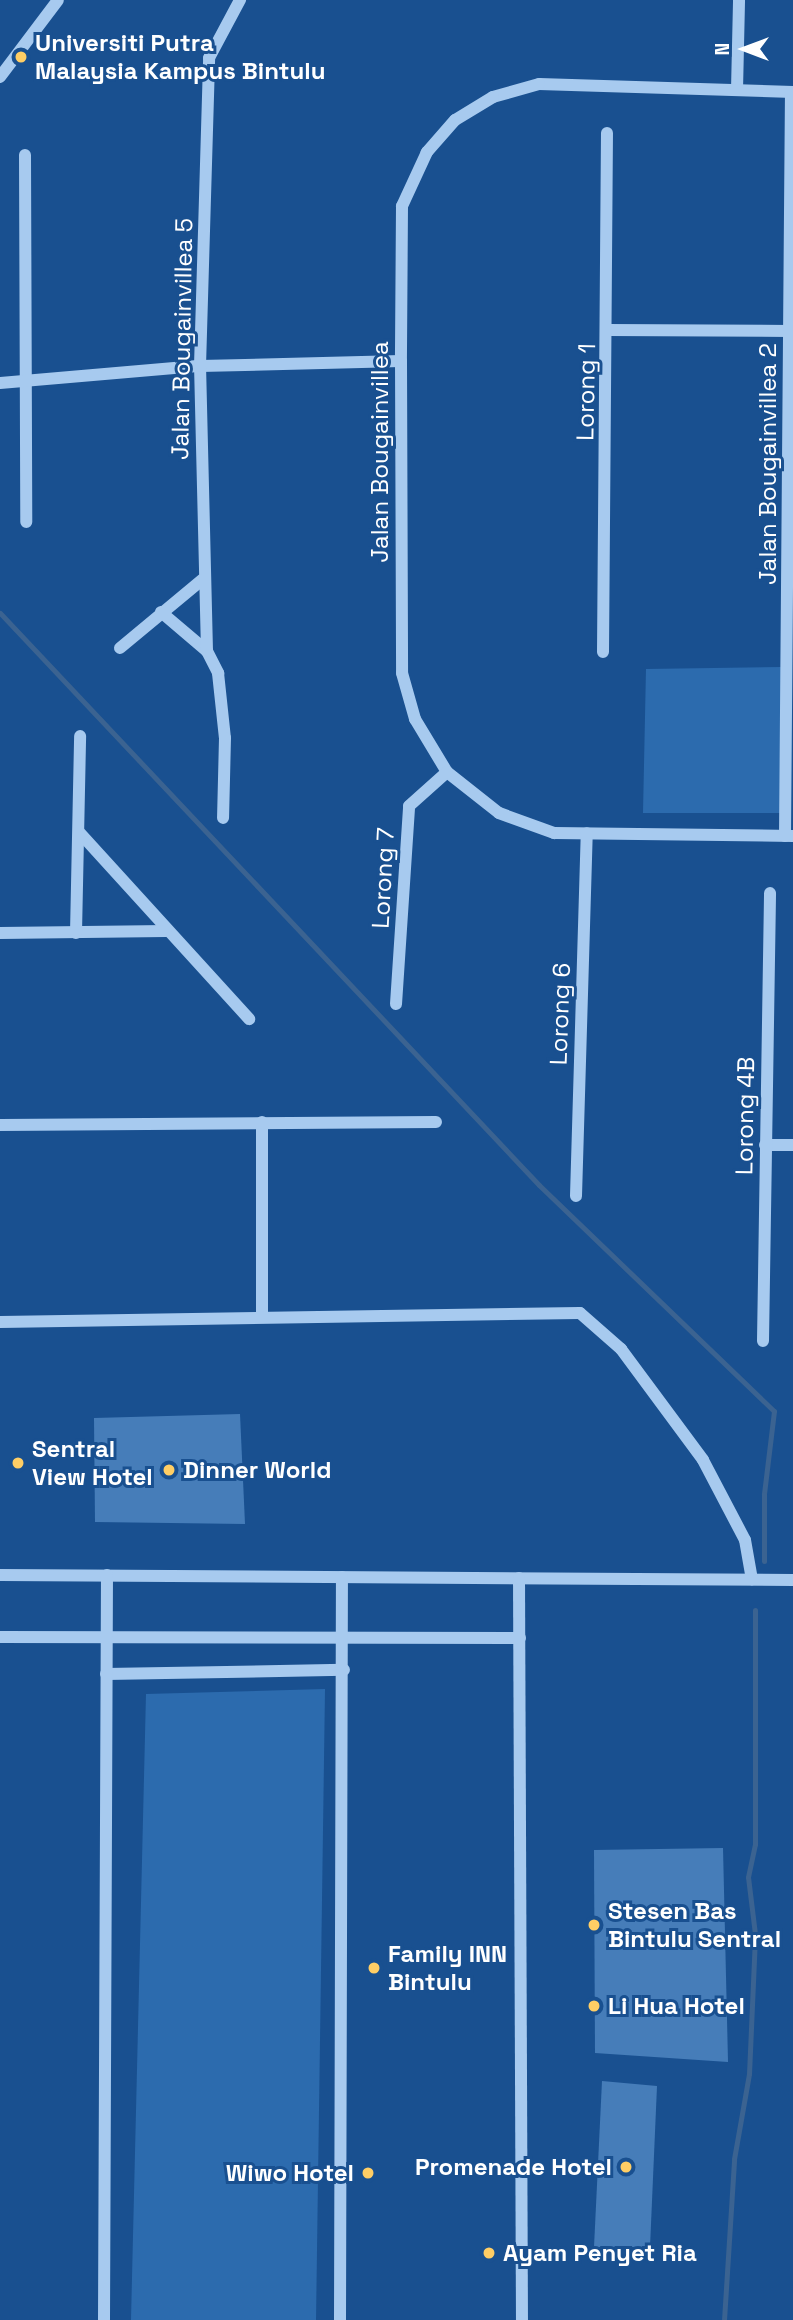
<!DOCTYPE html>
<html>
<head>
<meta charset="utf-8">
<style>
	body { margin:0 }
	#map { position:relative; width:793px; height:2320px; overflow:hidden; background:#195090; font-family:"Space Grotesk",sans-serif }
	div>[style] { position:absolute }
	.green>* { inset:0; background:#2c6bae }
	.stream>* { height:5px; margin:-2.5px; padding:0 2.5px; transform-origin:2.5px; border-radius:2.5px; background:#3b6391 }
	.building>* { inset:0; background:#467db9 }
	.minor>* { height:12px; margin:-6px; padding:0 6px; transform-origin:6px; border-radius:6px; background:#a7caef }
	.dots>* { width:19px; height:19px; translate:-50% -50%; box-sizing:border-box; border:4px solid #195090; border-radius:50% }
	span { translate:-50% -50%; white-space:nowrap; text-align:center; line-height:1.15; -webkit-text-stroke:6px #195090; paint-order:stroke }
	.poi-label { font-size:24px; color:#fff; font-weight:700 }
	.left { translate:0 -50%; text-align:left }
	.right { translate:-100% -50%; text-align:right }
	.street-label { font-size:24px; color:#fff }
	.north { position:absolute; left:709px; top:14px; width:70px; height:70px; -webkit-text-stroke:5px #195090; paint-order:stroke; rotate:270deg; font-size:19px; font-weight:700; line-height:28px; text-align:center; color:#fff }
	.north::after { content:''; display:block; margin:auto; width:24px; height:32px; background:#fff; clip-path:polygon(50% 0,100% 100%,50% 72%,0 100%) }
</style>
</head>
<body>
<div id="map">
	<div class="green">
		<div style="clip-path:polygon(781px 667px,780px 813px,643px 813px,646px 669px)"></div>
		<div style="clip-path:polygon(325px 1689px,316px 2320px,131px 2320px,146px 1694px)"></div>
	</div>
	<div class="stream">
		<div style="left:0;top:613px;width:786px;rotate:46.7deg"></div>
		<div style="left:539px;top:1185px;width:326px;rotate:43.9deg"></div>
		<div style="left:774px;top:1411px;width:84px;rotate:96.9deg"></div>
		<div style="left:764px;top:1494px;width:67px;rotate:90deg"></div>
		<div style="left:724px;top:2320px;width:161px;rotate:-86.4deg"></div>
		<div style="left:734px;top:2159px;width:86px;rotate:-80deg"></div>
		<div style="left:749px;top:2074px;width:140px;rotate:-87.5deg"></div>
		<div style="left:755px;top:1934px;width:57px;rotate:-97deg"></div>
		<div style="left:748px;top:1877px;width:34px;rotate:-78deg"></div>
		<div style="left:755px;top:1844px;width:234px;rotate:-90deg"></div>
	</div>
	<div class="building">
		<div style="clip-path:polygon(240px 1414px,245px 1524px,95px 1522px,94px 1418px)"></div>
		<div style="clip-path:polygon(723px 1848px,728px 2062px,595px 2053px,594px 1850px)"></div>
		<div style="clip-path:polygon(602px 2081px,657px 2086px,650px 2247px,594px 2247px)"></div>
	</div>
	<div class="minor">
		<div style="left:0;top:77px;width:96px;rotate:-53deg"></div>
		<div style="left:737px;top:90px;width:90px;rotate:-88.7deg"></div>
		<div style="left:793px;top:92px;width:254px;rotate:-178.2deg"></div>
		<div style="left:539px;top:84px;width:48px;rotate:164.2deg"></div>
		<div style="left:493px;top:97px;width:44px;rotate:148.8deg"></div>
		<div style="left:455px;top:120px;width:43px;rotate:131.2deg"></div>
		<div style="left:427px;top:152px;width:60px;rotate:114.8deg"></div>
		<div style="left:402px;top:206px;width:155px;rotate:90.4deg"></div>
		<div style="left:401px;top:361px;width:312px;rotate:89.8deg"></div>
		<div style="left:402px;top:673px;width:48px;rotate:74.2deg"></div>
		<div style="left:415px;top:719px;width:62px;rotate:58.9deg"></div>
		<div style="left:447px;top:772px;width:66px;rotate:38.3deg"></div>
		<div style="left:499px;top:813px;width:59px;rotate:20deg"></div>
		<div style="left:554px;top:833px;width:239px;rotate:0.7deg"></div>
		<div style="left:25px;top:155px;width:367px;rotate:89.8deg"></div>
		<div style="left:607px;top:330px;width:183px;rotate:0.3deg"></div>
		<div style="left:0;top:383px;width:201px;rotate:-4.9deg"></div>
		<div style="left:200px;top:366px;width:201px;rotate:-1.4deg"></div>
		<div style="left:161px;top:612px;width:60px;rotate:40.3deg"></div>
		<div style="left:207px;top:651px;width:25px;rotate:63deg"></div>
		<div style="left:218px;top:673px;width:65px;rotate:83.9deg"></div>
		<div style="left:225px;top:738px;width:80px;rotate:91.4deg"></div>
		<div style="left:120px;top:648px;width:107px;rotate:-39.7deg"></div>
		<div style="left:207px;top:651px;width:285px;rotate:-91.4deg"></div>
		<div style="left:200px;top:366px;width:308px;rotate:-88.3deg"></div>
		<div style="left:209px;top:58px;width:66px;rotate:-61.9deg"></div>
		<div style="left:603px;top:652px;width:519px;rotate:-89.56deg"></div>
		<div style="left:79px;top:832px;width:253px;rotate:47.7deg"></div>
		<div style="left:785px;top:836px;width:744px;rotate:-89.54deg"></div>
		<div style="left:0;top:933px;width:166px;rotate:-0.7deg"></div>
		<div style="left:76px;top:933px;width:197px;rotate:-88.8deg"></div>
		<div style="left:396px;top:1004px;width:198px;rotate:-86.2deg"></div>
		<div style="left:409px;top:806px;width:51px;rotate:-41.8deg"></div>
		<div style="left:262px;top:1122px;width:195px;rotate:90deg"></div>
		<div style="left:0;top:1125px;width:436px;rotate:-0.4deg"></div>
		<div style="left:765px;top:1145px;width:28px"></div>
		<div style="left:576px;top:1196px;width:363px;rotate:-88.3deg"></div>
		<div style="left:0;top:1322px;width:580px;rotate:-0.89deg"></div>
		<div style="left:580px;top:1313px;width:55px;rotate:41.3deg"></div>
		<div style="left:621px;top:1349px;width:138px;rotate:53.5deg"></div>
		<div style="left:703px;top:1460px;width:90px;rotate:62.3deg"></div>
		<div style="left:745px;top:1540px;width:40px;rotate:80deg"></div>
		<div style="left:763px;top:1341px;width:448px;rotate:-89.1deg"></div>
		<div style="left:0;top:1575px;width:793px;rotate:0.36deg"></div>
		<div style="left:519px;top:1578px;width:742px;rotate:89.77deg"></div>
		<div style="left:0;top:1637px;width:520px;rotate:0.11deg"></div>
		<div style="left:106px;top:1674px;width:238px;rotate:-1deg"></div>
		<div style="left:104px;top:2320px;width:745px;rotate:-89.77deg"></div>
		<div style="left:340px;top:2320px;width:743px;rotate:-89.85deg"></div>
	</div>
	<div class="dots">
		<div style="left:21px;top:57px;background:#ffce65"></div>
		<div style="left:18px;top:1463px;background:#ffce65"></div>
		<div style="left:169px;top:1470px;background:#ffce65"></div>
		<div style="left:594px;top:1925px;background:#ffce65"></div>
		<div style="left:374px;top:1968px;background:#ffce65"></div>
		<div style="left:594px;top:2006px;background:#ffce65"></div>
		<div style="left:626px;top:2167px;background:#ffce65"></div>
		<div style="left:368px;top:2173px;background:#ffce65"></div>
		<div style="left:489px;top:2253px;background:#ffce65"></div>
	</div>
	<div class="poi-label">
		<span class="left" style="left:35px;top:57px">Universiti Putra<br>Malaysia Kampus Bintulu</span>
		<span class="left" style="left:32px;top:1463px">Sentral<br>View Hotel</span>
		<span class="left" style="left:183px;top:1470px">Dinner World</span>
		<span class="left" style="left:608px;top:1925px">Stesen Bas<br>Bintulu Sentral</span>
		<span class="left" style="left:388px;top:1968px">Family INN<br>Bintulu</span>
		<span class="left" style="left:608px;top:2006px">Li Hua Hotel</span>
		<span class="right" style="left:612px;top:2167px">Promenade Hotel</span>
		<span class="right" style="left:354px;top:2173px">Wiwo Hotel</span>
		<span class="left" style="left:503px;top:2253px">Ayam Penyet Ria</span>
	</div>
	<div class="street-label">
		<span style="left:182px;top:339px;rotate:-89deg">Jalan Bougainvillea 5</span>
		<span style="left:586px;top:392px;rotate:-89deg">Lorong 1</span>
		<span style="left:380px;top:452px;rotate:-90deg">Jalan Bougainvillea</span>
		<span style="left:768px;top:464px;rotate:-90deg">Jalan Bougainvillea 2</span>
		<span style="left:383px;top:878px;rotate:-87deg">Lorong 7</span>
		<span style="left:560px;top:1014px;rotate:-88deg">Lorong 6</span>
		<span style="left:745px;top:1116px;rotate:-89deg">Lorong 4B</span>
	</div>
	<div class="north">N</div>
</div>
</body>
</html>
